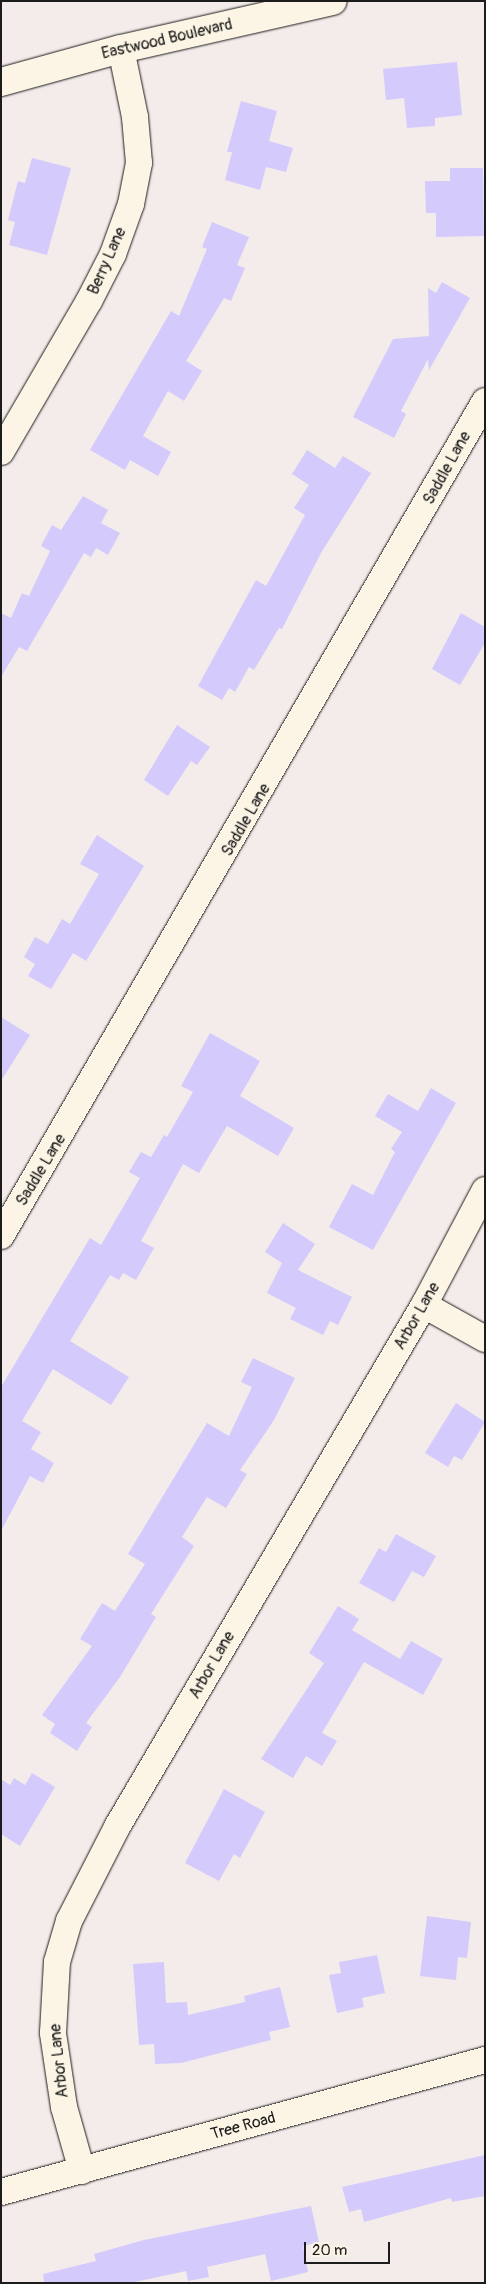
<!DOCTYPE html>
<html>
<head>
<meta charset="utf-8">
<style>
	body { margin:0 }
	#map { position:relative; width:486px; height:2284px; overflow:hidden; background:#f4ecea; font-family:Pangolin,sans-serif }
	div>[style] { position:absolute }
	.building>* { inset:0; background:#d4cafc }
	.roads { filter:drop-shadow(0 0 1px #1c1c1c) drop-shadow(0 0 1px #1c1c1c) }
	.street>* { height:26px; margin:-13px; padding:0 13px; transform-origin:13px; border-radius:13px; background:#fcf5e5 }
	.secondary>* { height:28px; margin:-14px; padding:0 14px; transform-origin:14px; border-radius:14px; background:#fcf5e5 }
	span { translate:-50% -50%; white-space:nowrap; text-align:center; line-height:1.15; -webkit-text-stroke:5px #fcf5e5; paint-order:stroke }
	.street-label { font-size:16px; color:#1c1c1c }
	.frame { position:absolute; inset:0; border:2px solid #1c1c1c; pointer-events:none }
	.scale { position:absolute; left:304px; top:2242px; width:86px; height:22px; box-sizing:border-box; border:2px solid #1c1c1c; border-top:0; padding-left:6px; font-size:15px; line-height:18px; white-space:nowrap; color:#1c1c1c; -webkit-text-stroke:4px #fcf5e5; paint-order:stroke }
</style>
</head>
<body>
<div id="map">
	<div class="building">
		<div style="clip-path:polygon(457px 62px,462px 115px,435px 118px,435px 126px,407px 128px,404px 98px,386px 100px,383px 69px)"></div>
		<div style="clip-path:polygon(241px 101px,277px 111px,269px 141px,293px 148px,286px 172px,266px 167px,260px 190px,225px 180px,232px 152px,227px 152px)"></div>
		<div style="clip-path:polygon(32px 158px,71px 168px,47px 255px,9px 245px,15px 222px,8px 220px,18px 181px,25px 183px)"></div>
		<div style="clip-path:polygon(450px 168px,483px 168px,484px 236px,436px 237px,436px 213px,426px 213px,425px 181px,450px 181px)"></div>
		<div style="clip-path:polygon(212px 222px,249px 237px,237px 265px,245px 268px,231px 301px,224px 298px,186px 361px,202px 371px,184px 401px,168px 391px,143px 436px,171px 452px,158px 476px,130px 460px,125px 470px,90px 450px,171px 311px,179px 316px,207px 249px,202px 247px)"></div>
		<div style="clip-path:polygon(442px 282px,470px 298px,429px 370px,428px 359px,401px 411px,406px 414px,394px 438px,353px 417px,393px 339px,429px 336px,428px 288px,436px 293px)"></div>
		<div style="clip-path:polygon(307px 450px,335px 468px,343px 456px,371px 473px,321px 553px,282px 629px,279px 628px,254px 670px,249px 667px,235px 692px,229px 688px,222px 700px,198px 686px,256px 580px,266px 586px,305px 515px,294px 508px,309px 485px,292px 474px)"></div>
		<div style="clip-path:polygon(83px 496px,108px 510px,101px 523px,120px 533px,108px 555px,96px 548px,91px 557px,84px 553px,27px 651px,19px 647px,1px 677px,1px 613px,11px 618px,22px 593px,29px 596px,50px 551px,41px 546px,52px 525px,61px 530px)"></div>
		<div style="clip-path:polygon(461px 613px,485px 627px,485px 643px,460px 685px,432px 669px)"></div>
		<div style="clip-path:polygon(177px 725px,210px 747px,197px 765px,191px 761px,168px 796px,144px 780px)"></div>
		<div style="clip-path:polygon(97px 835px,144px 866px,86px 961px,73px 953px,51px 989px,28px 976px,35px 964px,24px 957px,35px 937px,48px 944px,62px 919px,70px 924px,99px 874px,80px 864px)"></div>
		<div style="clip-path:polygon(1px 1017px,30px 1035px,1px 1081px)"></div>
		<div style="clip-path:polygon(210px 1033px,260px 1061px,240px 1096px,294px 1128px,278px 1156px,227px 1126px,199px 1173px,183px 1164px,141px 1241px,154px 1248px,136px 1280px,123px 1273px,119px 1280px,110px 1275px,70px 1341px,129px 1377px,111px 1405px,53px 1369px,22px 1421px,41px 1432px,31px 1449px,54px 1463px,43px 1483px,30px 1476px,1px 1531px,1px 1387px,90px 1238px,101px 1245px,140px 1178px,129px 1172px,141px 1152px,151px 1157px,164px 1135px,167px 1137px,193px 1092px,181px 1086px)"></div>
		<div style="clip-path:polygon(431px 1088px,456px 1103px,373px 1250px,329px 1227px,352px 1184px,373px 1195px,395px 1152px,391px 1149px,402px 1132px,375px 1116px,388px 1094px,418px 1111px)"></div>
		<div style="clip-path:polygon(283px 1223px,315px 1244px,298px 1270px,352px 1297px,338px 1325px,330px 1321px,323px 1335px,290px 1319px,296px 1308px,267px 1293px,282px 1263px,265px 1252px)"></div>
		<div style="clip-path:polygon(253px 1358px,295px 1378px,274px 1420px,240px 1470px,247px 1474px,226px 1508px,207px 1497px,182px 1537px,194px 1546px,151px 1614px,156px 1617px,120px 1677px,86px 1723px,92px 1727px,77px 1751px,50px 1733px,55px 1724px,42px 1715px,92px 1646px,80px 1639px,102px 1603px,115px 1611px,145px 1564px,128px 1554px,207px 1423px,229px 1436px,252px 1387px,241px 1382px)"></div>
		<div style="clip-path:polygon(456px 1403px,485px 1422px,462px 1460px,454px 1456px,448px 1467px,425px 1453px)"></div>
		<div style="clip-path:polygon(396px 1534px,436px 1556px,424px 1577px,412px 1571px,394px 1602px,359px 1583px,379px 1548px,386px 1552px)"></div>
		<div style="clip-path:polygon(338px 1606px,359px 1619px,352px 1630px,400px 1659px,411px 1641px,443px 1659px,423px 1695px,364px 1662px,322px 1733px,337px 1741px,322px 1766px,306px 1756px,293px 1778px,261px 1759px,324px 1663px,309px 1653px)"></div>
		<div style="clip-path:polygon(32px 1773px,55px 1787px,20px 1846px,1px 1834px,1px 1779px,10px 1785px,14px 1778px,25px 1785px)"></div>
		<div style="clip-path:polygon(224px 1789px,265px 1812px,240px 1858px,234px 1854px,219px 1881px,185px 1863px)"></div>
		<div style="clip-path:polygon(427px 1916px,471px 1922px,467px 1958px,458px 1957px,456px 1980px,420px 1976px)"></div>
		<div style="clip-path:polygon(377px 1955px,385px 1993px,362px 1998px,364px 2007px,337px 2013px,329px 1975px,341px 1973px,339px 1962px)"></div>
		<div style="clip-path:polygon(164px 1962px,166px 2003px,187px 2002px,188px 2015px,245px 2002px,244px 1996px,280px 1987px,290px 2027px,269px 2032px,271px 2040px,181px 2063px,155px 2064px,154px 2044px,139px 2045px,133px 1964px)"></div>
		<div style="clip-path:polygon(485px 2155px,485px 2196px,452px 2202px,451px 2198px,364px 2222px,361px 2209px,349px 2212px,342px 2187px)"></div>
		<div style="clip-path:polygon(311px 2206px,319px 2242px,303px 2246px,308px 2272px,300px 2274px,271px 2281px,265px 2254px,207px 2267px,209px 2277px,188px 2281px,186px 2271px,130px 2283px,44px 2283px,43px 2274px,96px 2261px,94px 2254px,144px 2240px)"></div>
	</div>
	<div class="roads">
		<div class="street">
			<div style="left:1px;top:452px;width:175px;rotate:-59.8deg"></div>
			<div style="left:89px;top:301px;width:53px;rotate:-62.9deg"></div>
			<div style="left:113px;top:254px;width:53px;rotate:-70.2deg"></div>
			<div style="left:131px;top:204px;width:42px;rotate:-79deg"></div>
			<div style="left:139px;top:163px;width:46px;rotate:-95deg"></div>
			<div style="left:135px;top:117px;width:69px;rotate:-101.6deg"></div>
			<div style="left:1px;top:1236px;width:965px;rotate:-59.9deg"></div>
			<div style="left:424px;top:1305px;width:70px;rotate:29.1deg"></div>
			<div style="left:82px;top:2171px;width:66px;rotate:-105.7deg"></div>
			<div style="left:64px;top:2107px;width:75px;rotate:-98.5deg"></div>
			<div style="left:53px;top:2033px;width:71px;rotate:-86.8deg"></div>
			<div style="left:57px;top:1962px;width:43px;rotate:-73.7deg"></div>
			<div style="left:69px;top:1921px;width:106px;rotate:-62.9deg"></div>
			<div style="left:117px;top:1827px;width:606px;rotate:-59.54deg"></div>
			<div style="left:424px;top:1305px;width:130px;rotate:-62.1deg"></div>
			<div style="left:1px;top:2192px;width:502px;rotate:-15.26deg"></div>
		</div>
		<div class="secondary">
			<div style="left:1px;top:82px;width:124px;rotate:-15.4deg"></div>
			<div style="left:121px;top:49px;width:217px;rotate:-12.8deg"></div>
		</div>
	</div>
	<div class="street-label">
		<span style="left:167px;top:39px;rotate:-13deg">Eastwood Boulevard</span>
		<span style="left:107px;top:261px;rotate:-66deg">Berry Lane</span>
		<span style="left:447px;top:468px;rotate:-61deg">Saddle Lane</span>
		<span style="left:246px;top:820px;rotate:-60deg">Saddle Lane</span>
		<span style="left:41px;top:1170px;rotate:-59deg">Saddle Lane</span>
		<span style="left:417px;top:1316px;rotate:-60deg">Arbor Lane</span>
		<span style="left:212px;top:1665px;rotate:-60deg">Arbor Lane</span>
		<span style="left:59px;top:2061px;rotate:-96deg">Arbor Lane</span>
		<span style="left:243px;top:2126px;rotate:-15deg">Tree Road</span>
	</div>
	<div class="frame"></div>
	<div class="scale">20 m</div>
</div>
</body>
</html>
